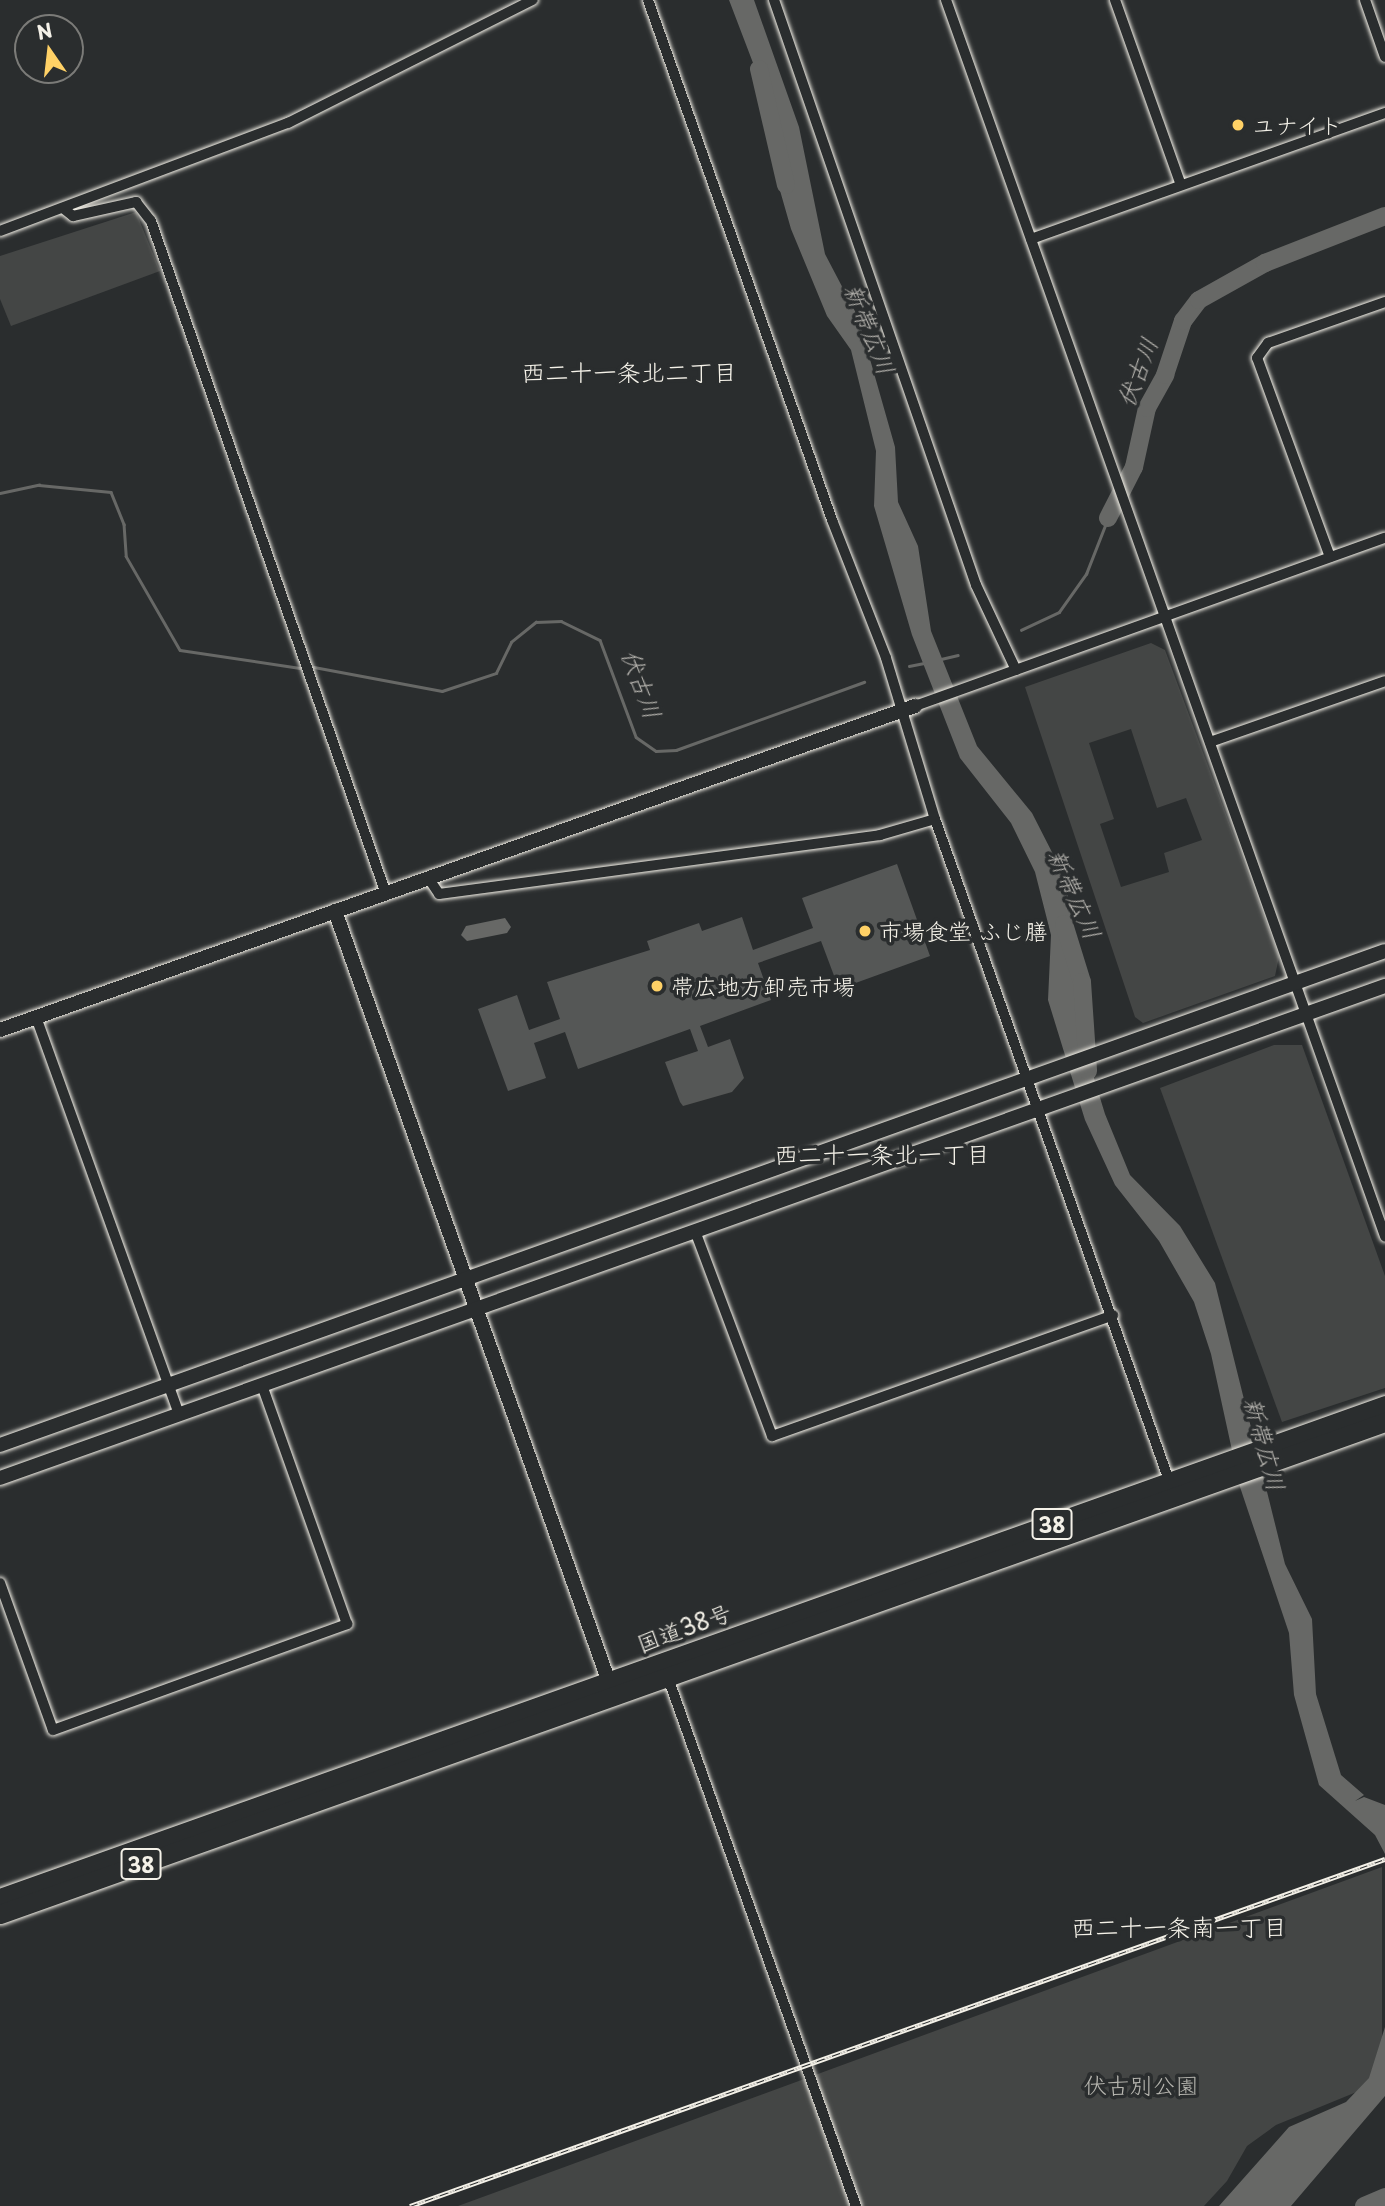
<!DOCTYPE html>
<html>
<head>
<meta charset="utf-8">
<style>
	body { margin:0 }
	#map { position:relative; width:1385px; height:2206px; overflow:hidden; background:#2a2d2e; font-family:"Playpen Sans","Klee One",sans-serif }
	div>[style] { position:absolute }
	.green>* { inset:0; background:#444645 }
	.water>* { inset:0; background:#676866 }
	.stream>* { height:2.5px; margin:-1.25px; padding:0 1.25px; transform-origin:1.25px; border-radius:1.25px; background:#676866 }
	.river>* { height:18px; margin:-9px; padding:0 9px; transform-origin:9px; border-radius:9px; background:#676866 }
	.building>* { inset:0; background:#555756 }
	.roads { filter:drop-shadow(0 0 2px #f4f1e8) drop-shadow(0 0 2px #f4f1e8) }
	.minor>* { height:10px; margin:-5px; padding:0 5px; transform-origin:5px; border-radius:5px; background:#2a2d2e }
	.tertiary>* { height:14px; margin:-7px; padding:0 7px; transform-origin:7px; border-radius:7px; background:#2a2d2e }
	.trunk>* { height:19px; margin:-9.5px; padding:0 9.5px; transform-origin:9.5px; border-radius:9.5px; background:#2a2d2e }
	.rail>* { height:5px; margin-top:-2.5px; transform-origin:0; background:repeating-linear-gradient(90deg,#2a2d2e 0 8px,#f4f1e8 0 16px); box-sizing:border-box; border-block:2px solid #f4f1e8 }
	.dots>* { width:19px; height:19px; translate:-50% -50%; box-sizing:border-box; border:4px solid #2a2d2e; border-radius:50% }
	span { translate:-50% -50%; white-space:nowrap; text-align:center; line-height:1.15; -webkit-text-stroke:7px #2a2d2e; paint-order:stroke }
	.shield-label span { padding:2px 5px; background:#2a2d2e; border:2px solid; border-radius:5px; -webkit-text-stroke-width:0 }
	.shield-label { font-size:21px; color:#f4f1e8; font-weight:700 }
	.poi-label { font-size:23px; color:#f4f1e8 }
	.left { translate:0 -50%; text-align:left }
	.street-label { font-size:23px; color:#f4f1e8 }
	.park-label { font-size:23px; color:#b6b5af }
	.water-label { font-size:24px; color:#b5b3ae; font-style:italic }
	.neighbourhood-label { font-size:24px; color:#f4f1e8 }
	.north { position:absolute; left:14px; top:14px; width:70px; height:70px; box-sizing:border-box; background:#2a2d2e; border:2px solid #7b7b78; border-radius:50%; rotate:346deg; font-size:19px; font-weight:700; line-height:28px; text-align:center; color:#f4f1e8 }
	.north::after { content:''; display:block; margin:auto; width:24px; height:32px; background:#ffd166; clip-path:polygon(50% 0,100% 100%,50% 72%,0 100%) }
</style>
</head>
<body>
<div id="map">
	<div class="green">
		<div style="clip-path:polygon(136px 212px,160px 271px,11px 326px,0 299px,0 256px)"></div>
		<div style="clip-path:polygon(evenodd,1151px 643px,1165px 650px,1279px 957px,1275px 976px,1143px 1023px,1135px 1017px,1025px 687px,1151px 643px,1131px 729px,1157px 808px,1186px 798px,1202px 840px,1164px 853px,1169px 872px,1121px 887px,1100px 824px,1114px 819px,1089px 743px,1131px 729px)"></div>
		<div style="clip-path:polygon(1274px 1045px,1302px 1045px,1385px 1276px,1385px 1388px,1282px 1422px,1160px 1088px)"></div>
		<div style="clip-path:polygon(1382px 1867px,1382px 2066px,1359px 2091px,1276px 2125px,1247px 2146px,1227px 2181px,1204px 2206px,458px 2206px)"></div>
	</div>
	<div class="water">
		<div style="clip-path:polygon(729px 0,754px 0,799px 127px,825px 254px,858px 317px,895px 447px,898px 502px,918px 546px,931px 631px,977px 746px,1032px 813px,1057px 862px,1072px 909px,1078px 1026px,1105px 1114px,1130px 1175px,1180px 1226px,1215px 1283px,1285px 1564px,1312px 1619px,1316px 1694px,1341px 1775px,1364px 1795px,1355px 1801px,1364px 1797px,1385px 1805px,1385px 1854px,1375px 1835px,1319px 1785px,1294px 1695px,1289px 1633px,1240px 1487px,1211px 1354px,1194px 1302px,1159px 1241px,1115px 1185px,1085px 1120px,1048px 1000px,1051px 935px,1035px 872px,1011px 823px,960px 758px,912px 635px,874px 506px,876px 451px,851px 350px,827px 316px,791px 229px,779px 187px,779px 131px)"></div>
		<div style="clip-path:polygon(505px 918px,511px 927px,507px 933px,467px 941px,461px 935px,466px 926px)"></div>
		<div style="clip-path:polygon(1385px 2027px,1385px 2096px,1291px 2206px,1219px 2206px,1289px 2127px,1346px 2102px,1369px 2078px)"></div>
	</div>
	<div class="stream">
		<div style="left:0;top:493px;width:40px;rotate:-12deg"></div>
		<div style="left:39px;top:485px;width:72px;rotate:5.6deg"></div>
		<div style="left:111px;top:492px;width:35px;rotate:68deg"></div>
		<div style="left:124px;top:524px;width:32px;rotate:86deg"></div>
		<div style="left:126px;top:556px;width:108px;rotate:60.1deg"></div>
		<div style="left:180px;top:650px;width:121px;rotate:8.5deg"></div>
		<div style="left:1021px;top:630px;width:42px;rotate:-25.3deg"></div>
		<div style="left:1059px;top:612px;width:47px;rotate:-54.6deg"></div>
		<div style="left:1086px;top:574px;width:60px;rotate:-68.6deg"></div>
		<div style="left:941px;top:659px;width:17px;rotate:-13deg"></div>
		<div style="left:909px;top:666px;width:15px;rotate:-11deg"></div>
		<div style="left:314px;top:667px;width:130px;rotate:10.6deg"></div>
		<div style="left:442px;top:691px;width:57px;rotate:-18.4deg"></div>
		<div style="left:496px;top:673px;width:34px;rotate:-64deg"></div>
		<div style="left:511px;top:642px;width:32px;rotate:-39deg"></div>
		<div style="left:536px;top:622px;width:25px;rotate:-2deg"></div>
		<div style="left:561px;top:621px;width:43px;rotate:26deg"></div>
		<div style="left:600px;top:640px;width:103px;rotate:69.6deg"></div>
		<div style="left:636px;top:737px;width:24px;rotate:35deg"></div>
		<div style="left:656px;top:751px;width:20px;rotate:-3deg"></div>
		<div style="left:676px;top:750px;width:200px;rotate:-19.9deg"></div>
	</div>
	<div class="river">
		<div style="left:759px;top:69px;width:119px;rotate:76.9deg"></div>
		<div style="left:1108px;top:518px;width:57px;rotate:-63deg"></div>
		<div style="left:1134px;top:467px;width:60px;rotate:-77.6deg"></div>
		<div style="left:1147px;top:408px;width:38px;rotate:-61deg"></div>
		<div style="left:1165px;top:375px;width:57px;rotate:-71.6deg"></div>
		<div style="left:1183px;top:321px;width:26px;rotate:-53deg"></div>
		<div style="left:1199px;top:300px;width:76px;rotate:-29.3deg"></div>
		<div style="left:1265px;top:263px;width:129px;rotate:-21.4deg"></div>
		<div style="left:1064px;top:924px;width:61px;rotate:72.8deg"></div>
		<div style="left:1082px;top:982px;width:89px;rotate:86.1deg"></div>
		<div style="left:1364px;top:2206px;width:23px;rotate:-23deg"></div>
	</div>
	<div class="building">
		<div style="clip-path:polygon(897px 864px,930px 956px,839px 989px,821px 941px,758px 963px,771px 1000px,700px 1026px,708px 1047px,730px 1039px,744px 1078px,732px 1092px,683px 1106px,680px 1102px,665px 1062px,698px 1051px,690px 1029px,578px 1069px,565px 1032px,534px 1043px,546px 1078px,508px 1091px,478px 1009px,517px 995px,529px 1030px,560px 1019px,547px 982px,650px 950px,647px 941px,699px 923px,702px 931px,742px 917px,753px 950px,813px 928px,802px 898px)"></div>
	</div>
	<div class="roads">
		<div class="minor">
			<div style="left:648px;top:0;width:552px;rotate:70.51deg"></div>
			<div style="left:832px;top:520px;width:148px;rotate:68.6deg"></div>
			<div style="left:886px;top:658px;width:168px;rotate:73.1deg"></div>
			<div style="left:935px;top:819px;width:708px;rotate:70.52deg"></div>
			<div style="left:774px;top:0;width:619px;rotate:70.95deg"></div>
			<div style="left:976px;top:585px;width:94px;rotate:64.8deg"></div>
			<div style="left:946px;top:0;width:1312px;rotate:70.45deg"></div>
			<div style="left:1115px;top:0;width:196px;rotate:70.4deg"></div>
			<div style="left:1365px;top:0;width:60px;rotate:70.7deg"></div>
			<div style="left:63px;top:208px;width:13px;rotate:39deg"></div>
			<div style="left:73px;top:216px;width:65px;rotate:-12.5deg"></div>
			<div style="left:136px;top:202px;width:24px;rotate:52deg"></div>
			<div style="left:151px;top:221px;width:713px;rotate:70.75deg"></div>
			<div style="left:0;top:231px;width:308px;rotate:-20.6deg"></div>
			<div style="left:288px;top:123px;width:274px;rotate:-26.7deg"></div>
			<div style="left:1031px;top:239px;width:376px;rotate:-19.6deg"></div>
			<div style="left:1330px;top:557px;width:212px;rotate:-110.1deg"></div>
			<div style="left:1257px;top:358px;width:19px;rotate:-54deg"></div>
			<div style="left:1268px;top:343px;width:124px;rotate:-19.3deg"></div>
			<div style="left:915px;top:706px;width:499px;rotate:-19.7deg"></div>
			<div style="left:1210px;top:742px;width:185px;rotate:-19.2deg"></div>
			<div style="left:429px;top:879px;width:18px;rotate:56deg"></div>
			<div style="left:439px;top:894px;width:445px;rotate:-7.6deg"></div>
			<div style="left:880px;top:835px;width:57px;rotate:-16.2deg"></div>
			<div style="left:36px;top:1017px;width:422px;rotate:70.2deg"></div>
			<div style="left:695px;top:1231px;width:219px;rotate:69.4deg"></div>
			<div style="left:772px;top:1436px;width:362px;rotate:-19.5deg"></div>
			<div style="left:0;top:1583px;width:156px;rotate:70.2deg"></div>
			<div style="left:53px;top:1730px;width:313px;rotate:-19.8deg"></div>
			<div style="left:347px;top:1624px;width:254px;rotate:-109.6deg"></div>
			<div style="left:667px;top:1675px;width:564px;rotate:70.41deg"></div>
		</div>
		<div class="tertiary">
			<div style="left:335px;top:911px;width:825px;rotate:70.44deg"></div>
			<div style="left:0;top:1030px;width:971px;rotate:-19.5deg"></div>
			<div style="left:0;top:1445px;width:1470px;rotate:-19.63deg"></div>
			<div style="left:0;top:1478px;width:1470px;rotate:-19.56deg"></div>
		</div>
		<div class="trunk">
			<div style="left:0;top:1898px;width:1470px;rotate:-19.59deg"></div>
			<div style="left:0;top:1914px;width:1470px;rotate:-19.56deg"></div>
		</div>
	</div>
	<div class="rail">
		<div style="left:410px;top:2206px;width:1035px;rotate:-19.59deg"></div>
	</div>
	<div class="dots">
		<div style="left:1238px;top:125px;background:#ffd166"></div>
		<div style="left:865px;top:931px;background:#ffd166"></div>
		<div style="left:657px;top:986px;background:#ffd166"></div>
	</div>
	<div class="shield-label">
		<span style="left:1052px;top:1524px">38</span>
		<span style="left:141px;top:1864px">38</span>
	</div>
	<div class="poi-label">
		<span class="left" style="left:1252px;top:125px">ユナイト</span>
		<span class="left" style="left:879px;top:931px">市場食堂 ふじ膳</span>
		<span class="left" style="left:671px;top:986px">帯広地方卸売市場</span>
	</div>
	<div class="street-label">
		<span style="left:684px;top:1628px;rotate:-20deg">国道38号</span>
	</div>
	<div class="park-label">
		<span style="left:1141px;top:2085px">伏古別公園</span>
	</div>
	<div class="water-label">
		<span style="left:870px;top:329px;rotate:68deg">新帯広川</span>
		<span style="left:1137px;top:372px;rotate:-69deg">伏古川</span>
		<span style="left:642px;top:684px;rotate:70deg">伏古川</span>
		<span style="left:1075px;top:894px;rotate:66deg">新帯広川</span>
		<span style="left:1265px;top:1444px;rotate:75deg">新帯広川</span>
	</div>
	<div class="neighbourhood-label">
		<span style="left:629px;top:372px">西二十一条北二丁目</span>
		<span style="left:882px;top:1154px">西二十一条北一丁目</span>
		<span style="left:1179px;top:1927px">西二十一条南一丁目</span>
	</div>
	<div class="north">N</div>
</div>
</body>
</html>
